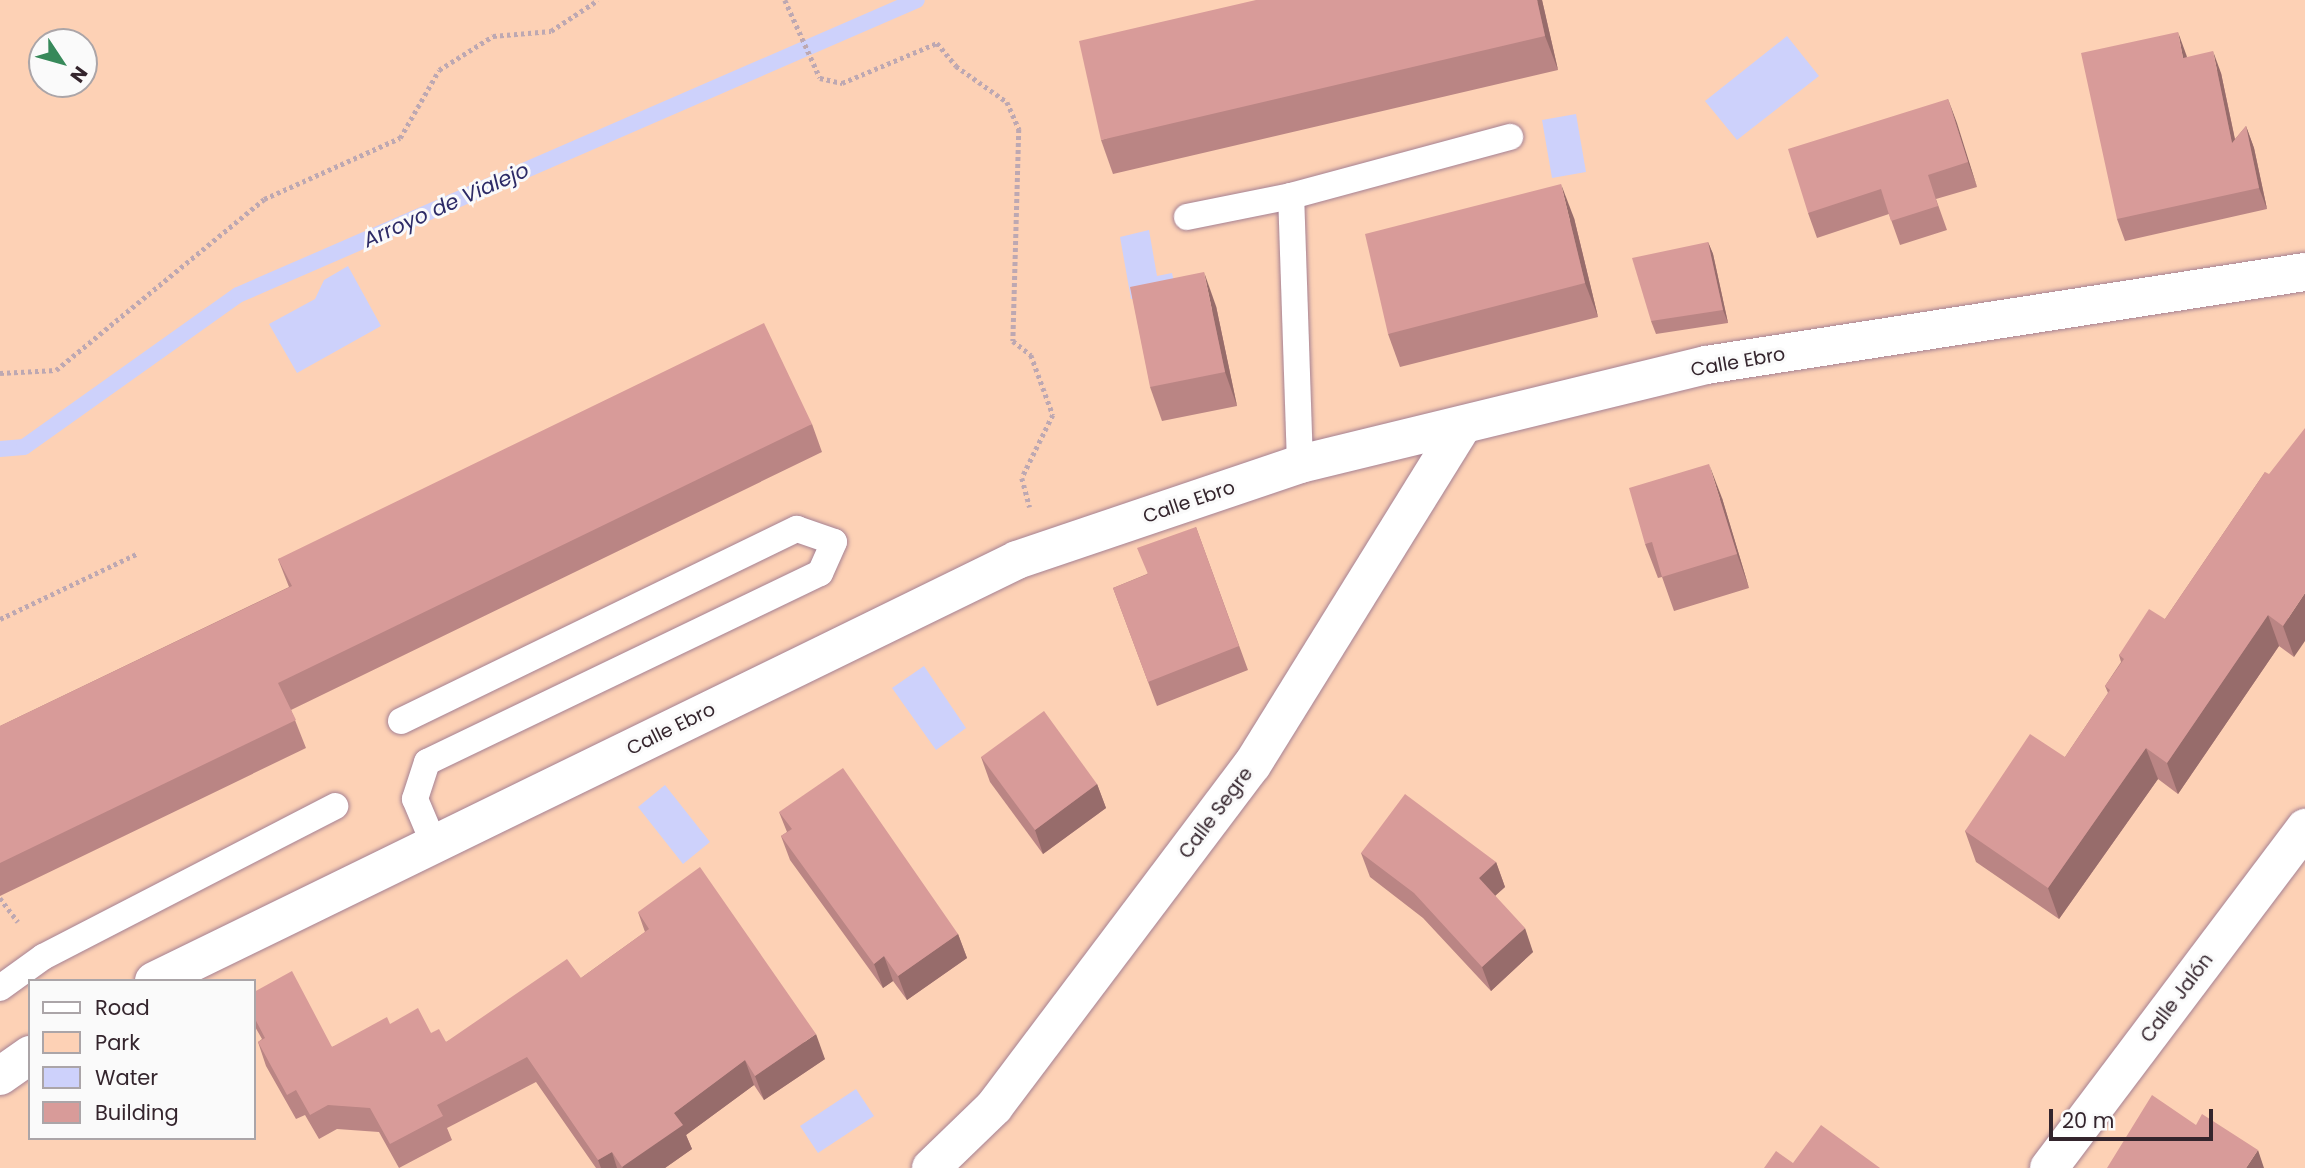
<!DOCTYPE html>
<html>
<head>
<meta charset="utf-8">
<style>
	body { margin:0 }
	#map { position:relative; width:2305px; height:1168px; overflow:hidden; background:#fde5f0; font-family:Poppins,sans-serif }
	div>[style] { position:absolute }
	.green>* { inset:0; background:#fdd1b5 }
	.water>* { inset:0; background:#cdd1fb }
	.stream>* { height:16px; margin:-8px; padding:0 8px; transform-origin:8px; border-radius:8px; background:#cdd1fb }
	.path>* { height:4.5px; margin-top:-2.25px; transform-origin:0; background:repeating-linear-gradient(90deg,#bda8b2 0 3.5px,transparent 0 7px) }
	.roads { filter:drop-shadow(0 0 2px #a58193) drop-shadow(0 0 2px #a58193) }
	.service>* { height:26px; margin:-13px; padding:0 13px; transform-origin:13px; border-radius:13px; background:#fff }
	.minor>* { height:38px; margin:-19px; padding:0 19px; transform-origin:19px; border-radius:19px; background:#fff }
	.wall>* { inset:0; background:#ba8584 }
	.shaded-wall>* { inset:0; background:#976c6b }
	.building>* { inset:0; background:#d89b99 }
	span { translate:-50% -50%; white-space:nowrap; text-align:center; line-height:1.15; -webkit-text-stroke:6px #fafafa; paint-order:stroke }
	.street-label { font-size:19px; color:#34252d }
	.water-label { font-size:21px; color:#2d2b67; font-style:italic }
	.legend { position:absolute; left:28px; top:979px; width:228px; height:161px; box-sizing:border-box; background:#fafafa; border:2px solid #aba5a8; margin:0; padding:9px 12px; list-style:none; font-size:21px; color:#34252d }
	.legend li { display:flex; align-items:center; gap:14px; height:35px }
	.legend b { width:35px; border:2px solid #aba5a8 }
	.north { position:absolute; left:28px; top:28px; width:70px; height:70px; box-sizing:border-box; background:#fafafa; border:2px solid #aba5a8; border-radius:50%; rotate:126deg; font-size:19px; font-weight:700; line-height:28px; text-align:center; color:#34252d }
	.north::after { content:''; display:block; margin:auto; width:24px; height:32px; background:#37895a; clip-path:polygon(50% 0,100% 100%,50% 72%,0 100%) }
	.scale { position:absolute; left:2049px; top:1109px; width:164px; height:32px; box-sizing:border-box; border:4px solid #34252d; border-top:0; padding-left:9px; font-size:21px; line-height:24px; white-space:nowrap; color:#34252d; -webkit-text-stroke:5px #fafafa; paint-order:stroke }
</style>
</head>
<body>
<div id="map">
	<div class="green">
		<div style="clip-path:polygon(evenodd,0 0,2305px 0,2305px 1168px,0 1168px,0 0,42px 42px,84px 42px,84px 84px,42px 84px,42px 42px,0 0,30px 981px,254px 981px,254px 1138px,30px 1138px,30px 981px)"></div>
	</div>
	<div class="water">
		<div style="clip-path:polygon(1787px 36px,1819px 76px,1737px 140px,1705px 101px)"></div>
		<div style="clip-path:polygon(1576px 114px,1586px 172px,1552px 178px,1542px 120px)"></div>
		<div style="clip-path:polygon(1149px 230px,1157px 276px,1172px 273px,1176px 290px,1131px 299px,1120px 237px)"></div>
		<div style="clip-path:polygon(348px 266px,381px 326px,297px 373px,269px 324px,315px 299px,324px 280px)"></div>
		<div style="clip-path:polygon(924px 666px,966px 728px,936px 750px,892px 688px)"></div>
		<div style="clip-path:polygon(665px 785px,710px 842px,683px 864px,638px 807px)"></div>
		<div style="clip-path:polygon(856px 1089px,874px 1116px,818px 1153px,800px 1126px)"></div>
	</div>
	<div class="stream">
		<div style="left:0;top:449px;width:24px;rotate:-5deg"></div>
		<div style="left:24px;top:447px;width:262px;rotate:-35.4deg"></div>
		<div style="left:238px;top:295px;width:740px;rotate:-23.48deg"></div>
	</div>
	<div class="path">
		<div style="left:785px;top:0;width:85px;rotate:65.8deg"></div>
		<div style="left:820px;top:78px;width:23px;rotate:13deg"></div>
		<div style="left:842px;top:83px;width:103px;rotate:-22.8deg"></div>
		<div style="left:937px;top:43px;width:30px;rotate:50deg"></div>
		<div style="left:956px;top:66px;width:62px;rotate:35.2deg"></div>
		<div style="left:1007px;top:102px;width:30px;rotate:66deg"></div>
		<div style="left:1019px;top:129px;width:212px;rotate:91.6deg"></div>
		<div style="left:1013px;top:341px;width:23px;rotate:38deg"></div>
		<div style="left:1031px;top:355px;width:64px;rotate:69.9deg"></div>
		<div style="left:1053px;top:415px;width:70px;rotate:116.2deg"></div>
		<div style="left:1022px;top:478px;width:30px;rotate:75deg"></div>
		<div style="left:0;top:373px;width:56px;rotate:-3.1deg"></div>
		<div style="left:56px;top:370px;width:269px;rotate:-39.4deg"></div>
		<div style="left:264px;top:199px;width:149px;rotate:-24.2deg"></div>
		<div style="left:400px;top:138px;width:78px;rotate:-60.2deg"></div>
		<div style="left:439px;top:70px;width:64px;rotate:-32.2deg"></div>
		<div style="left:493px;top:36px;width:58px;rotate:-4.9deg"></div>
		<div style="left:551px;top:31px;width:56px;rotate:-33.4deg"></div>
		<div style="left:0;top:619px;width:151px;rotate:-25.5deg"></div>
		<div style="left:0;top:898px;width:30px;rotate:53deg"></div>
	</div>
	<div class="roads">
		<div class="service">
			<div style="left:1187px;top:217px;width:106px;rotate:-11.4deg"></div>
			<div style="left:1300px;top:464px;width:268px;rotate:-91.9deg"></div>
			<div style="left:1291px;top:196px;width:227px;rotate:-15.1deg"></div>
			<div style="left:401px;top:721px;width:440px;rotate:-25.9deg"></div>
			<div style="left:797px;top:529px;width:39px;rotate:19deg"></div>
			<div style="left:834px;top:542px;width:34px;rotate:114deg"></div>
			<div style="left:820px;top:573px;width:436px;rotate:154.3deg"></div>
			<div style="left:427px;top:762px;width:39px;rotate:108deg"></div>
			<div style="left:415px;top:799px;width:49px;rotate:67.1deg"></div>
			<div style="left:0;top:988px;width:53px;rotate:-35.8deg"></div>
			<div style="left:43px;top:957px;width:329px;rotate:-27.3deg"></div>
		</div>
		<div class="minor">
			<div style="left:154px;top:981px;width:960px;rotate:-26deg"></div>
			<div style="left:1017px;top:560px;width:299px;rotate:-18.7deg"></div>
			<div style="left:1300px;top:464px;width:418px;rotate:-13.7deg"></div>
			<div style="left:1706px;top:365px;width:606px;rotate:-8.83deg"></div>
			<div style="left:0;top:1076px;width:37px;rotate:-35deg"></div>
			<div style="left:931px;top:1168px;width:88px;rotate:-44.1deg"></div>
			<div style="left:994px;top:1107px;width:428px;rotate:-53deg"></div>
			<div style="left:1252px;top:765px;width:397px;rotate:-58.2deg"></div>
			<div style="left:2049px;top:1168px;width:426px;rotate:-53deg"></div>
		</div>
	</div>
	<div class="wall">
		<div style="clip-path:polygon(1542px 0,1558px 70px,1113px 174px,1101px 140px)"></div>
		<div style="clip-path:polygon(2186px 54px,2187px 57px,2221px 73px,2235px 139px,2246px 126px,2254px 148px,2267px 209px,2125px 241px,2117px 219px)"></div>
		<div style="clip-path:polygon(1948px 99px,1977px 187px,1936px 199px,1947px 230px,1900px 245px,1889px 214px,1817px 238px,1808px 213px)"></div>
		<div style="clip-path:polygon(1574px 218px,1598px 317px,1400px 367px,1388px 334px)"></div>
		<div style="clip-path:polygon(1708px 242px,1713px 254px,1728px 323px,1656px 334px,1651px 321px)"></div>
		<div style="clip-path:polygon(1216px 306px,1237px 406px,1162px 421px,1150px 387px)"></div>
		<div style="clip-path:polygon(812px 424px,822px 452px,291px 710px,306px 748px,0 896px,0 726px,289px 587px,278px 559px)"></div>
		<div style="clip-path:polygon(2265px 472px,2294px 657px,2279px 646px,2178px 794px,2158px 779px,2059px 919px,1976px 862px,1965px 831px,2065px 757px,2108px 693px,2105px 686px,2121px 662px,2119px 655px,2165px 619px)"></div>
		<div style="clip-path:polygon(1722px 498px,1749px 588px,1674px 611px,1662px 577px,1658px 578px,1645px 544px)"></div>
		<div style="clip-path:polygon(1196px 527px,1248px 670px,1157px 706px,1113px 588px,1147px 574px)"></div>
		<div style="clip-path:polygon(981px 757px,1097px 784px,1106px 808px,1043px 854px,990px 782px)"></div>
		<div style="clip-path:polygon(779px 812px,958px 934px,967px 958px,907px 1000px,893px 981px,883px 988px,790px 860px,781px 836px,787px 832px)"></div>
		<div style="clip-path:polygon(1361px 853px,1496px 862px,1505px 887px,1495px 896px,1533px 952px,1491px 991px,1423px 918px,1370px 877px)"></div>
		<div style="clip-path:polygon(638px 912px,825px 1059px,764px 1100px,754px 1085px,686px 1135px,692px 1149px,665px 1168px,596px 1168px,536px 1082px,447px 1128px,452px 1140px,399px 1168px,379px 1132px,337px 1129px,319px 1139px,305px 1115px,296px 1119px,266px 1066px,258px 1042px,262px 1039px,254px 1025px,254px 992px,332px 1047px,390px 1024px,431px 1033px,446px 1042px,581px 978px,645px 932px)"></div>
	</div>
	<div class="shaded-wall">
		<div style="clip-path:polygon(1537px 0,1542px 0,1558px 70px,1545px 36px)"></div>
		<div style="clip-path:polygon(2178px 32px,2186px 54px,2191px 79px,2183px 58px)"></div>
		<div style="clip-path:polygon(2213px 51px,2221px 73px,2240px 164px,2232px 143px)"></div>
		<div style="clip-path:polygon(1948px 99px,1957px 123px,1977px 187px,1968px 162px)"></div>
		<div style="clip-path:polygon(2246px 126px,2254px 148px,2267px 209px,2259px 188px)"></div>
		<div style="clip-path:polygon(1561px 184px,1574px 218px,1598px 317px,1585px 283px)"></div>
		<div style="clip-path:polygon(1708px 242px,1713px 254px,1728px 323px,1723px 310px)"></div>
		<div style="clip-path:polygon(1204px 272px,1216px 306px,1237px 406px,1225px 372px)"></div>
		<div style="clip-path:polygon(1709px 464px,1722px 498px,1749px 588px,1737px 554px)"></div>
		<div style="clip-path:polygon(2305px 593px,2305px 641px,2294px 657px,2283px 626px)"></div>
		<div style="clip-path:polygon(2268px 615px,2279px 646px,2178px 794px,2167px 763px)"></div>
		<div style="clip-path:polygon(2146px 748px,2158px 779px,2059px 919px,2048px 888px)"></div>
		<div style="clip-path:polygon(1097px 784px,1106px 808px,1043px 854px,1035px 830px)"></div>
		<div style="clip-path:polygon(1496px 862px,1505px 887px,1488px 902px,1479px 878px)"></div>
		<div style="clip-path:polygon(1525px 928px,1533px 952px,1491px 991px,1482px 967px)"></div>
		<div style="clip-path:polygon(958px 934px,967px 958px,907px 1000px,898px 976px)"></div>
		<div style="clip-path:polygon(884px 956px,893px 981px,883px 988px,874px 964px)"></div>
		<div style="clip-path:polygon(816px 1034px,825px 1059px,764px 1100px,755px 1076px)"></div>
		<div style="clip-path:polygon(745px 1060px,754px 1085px,686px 1135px,692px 1149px,665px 1168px,623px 1168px,622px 1167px,674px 1113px)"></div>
		<div style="clip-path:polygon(2258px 1150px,2264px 1168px,2246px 1168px)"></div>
		<div style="clip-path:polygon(612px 1152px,617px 1168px,601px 1168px,598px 1160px)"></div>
	</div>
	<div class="building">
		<div style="clip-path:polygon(1256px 0,1537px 0,1545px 36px,1101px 140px,1079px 41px)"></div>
		<div style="clip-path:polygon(2178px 32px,2183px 58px,2213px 51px,2232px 143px,2246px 126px,2259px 188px,2117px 219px,2081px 53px)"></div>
		<div style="clip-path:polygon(1948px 99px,1968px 162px,1928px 175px,1938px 206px,1891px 221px,1881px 189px,1808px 213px,1788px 149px)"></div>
		<div style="clip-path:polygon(1561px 184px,1585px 283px,1388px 334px,1365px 234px)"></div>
		<div style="clip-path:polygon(1708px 242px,1723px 310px,1651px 321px,1632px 258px)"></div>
		<div style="clip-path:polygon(1204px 272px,1225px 372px,1150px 387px,1130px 287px)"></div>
		<div style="clip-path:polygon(764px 323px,812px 424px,278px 683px,296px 720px,0 863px,0 726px,292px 586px,278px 559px)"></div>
		<div style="clip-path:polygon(2305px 428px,2305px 593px,2283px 626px,2268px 615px,2167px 763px,2146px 748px,2048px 888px,1965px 831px,2030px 734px,2065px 757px,2110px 690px,2105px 686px,2124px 659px,2119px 655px,2149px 609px,2165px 619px,2265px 472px,2269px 474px)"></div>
		<div style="clip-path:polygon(1709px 464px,1737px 554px,1662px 577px,1652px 542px,1645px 544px,1629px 488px)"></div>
		<div style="clip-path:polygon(1196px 527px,1239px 646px,1148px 682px,1113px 588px,1148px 574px,1137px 548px)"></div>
		<div style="clip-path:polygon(1044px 711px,1097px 784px,1035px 830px,981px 757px)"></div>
		<div style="clip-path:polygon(843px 768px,958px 934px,898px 976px,884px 956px,874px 964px,781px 836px,792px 829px,779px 812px)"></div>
		<div style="clip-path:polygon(1405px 794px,1496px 862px,1479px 878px,1525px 928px,1482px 967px,1414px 893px,1361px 853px)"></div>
		<div style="clip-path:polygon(700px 867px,816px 1034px,755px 1076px,745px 1060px,674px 1113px,683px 1125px,622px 1167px,612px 1152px,598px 1160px,527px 1057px,437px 1105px,443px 1116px,390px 1144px,370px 1108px,328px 1105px,310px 1115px,296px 1090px,287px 1095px,258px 1042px,265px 1038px,254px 1017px,254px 992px,292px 971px,332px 1047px,387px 1017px,390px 1024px,418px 1008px,431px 1033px,439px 1029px,446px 1042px,567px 959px,581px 978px,649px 929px,638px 912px)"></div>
		<div style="clip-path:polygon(2152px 1095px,2196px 1125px,2202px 1114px,2258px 1150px,2246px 1168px,2107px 1168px)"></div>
		<div style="clip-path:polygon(1821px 1125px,1880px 1168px,1764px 1168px,1776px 1151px,1793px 1163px)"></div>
	</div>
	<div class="street-label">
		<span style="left:1738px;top:362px;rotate:-10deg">Calle Ebro</span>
		<span style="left:1189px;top:502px;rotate:-19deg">Calle Ebro</span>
		<span style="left:671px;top:729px;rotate:-26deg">Calle Ebro</span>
		<span style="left:1216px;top:813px;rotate:-53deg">Calle Segre</span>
		<span style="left:2177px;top:998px;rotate:-53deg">Calle Jalón</span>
	</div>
	<div class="water-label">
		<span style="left:446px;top:205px;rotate:-24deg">Arroyo de Vialejo</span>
	</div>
	<ul class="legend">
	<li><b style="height:9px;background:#fff"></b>Road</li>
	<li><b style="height:19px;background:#fdd1b5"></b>Park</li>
	<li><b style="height:19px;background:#cdd1fb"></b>Water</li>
	<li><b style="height:19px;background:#d89b99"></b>Building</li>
	</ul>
	<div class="north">N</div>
	<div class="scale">20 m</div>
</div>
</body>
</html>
